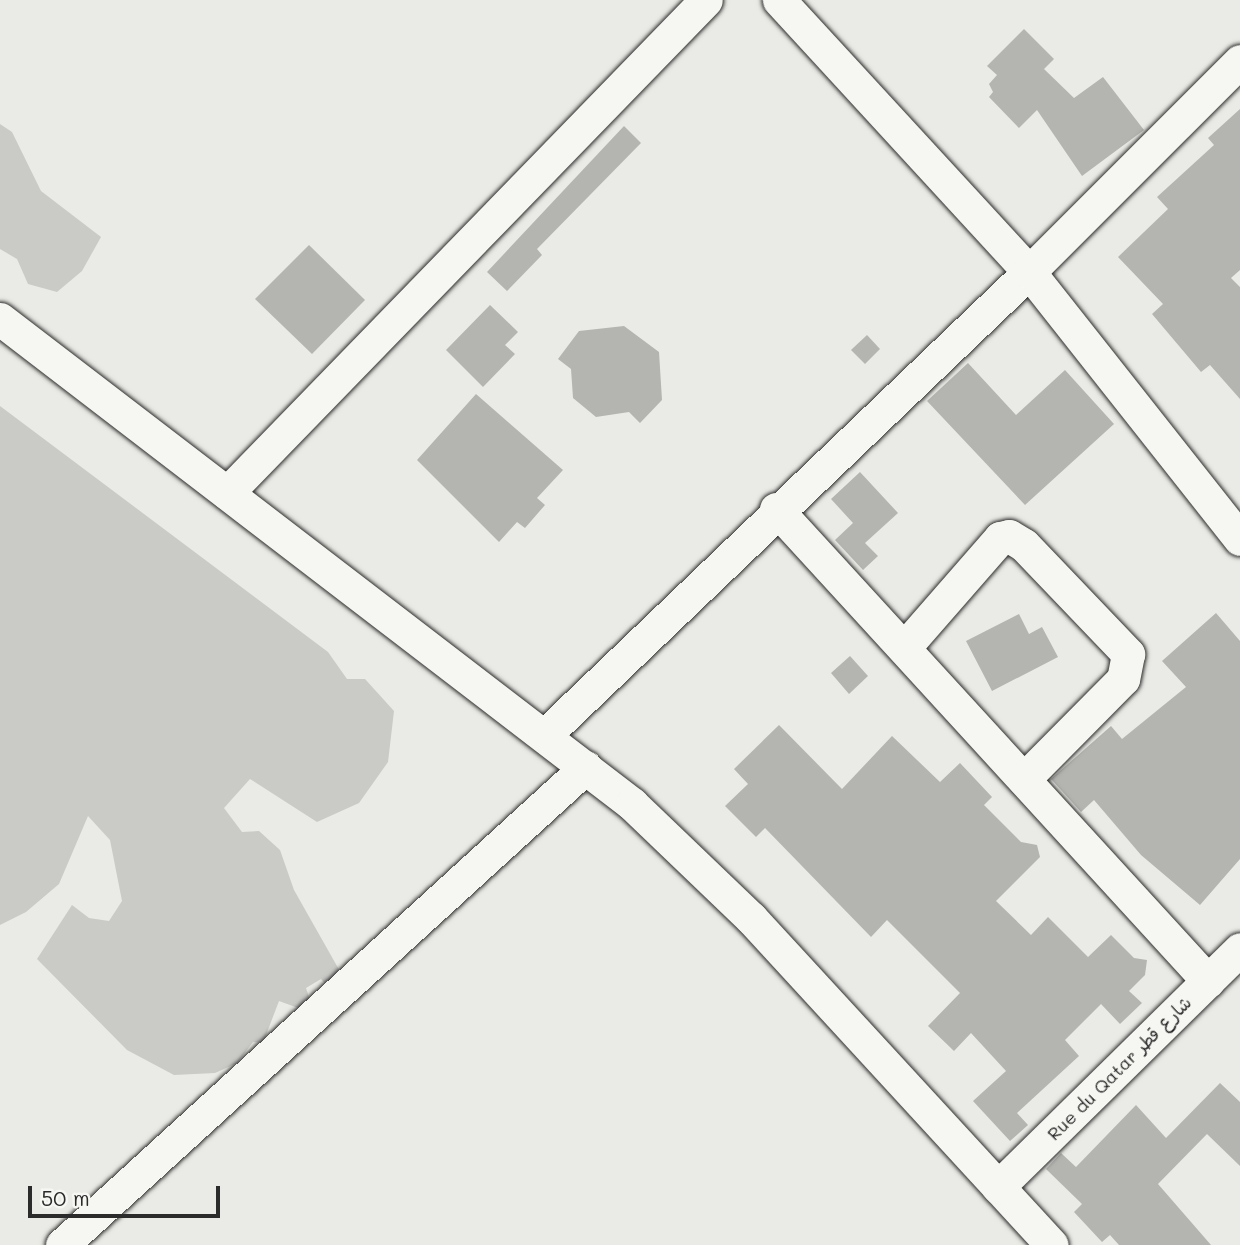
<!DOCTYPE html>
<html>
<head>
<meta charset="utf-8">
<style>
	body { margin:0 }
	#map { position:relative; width:1240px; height:1245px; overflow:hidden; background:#eaeae6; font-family:Mali,"Playpen Sans Arabic",sans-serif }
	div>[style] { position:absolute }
	.green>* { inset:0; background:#cacac7 }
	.building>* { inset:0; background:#b4b4b1 }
	.roads { filter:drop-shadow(0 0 2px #2b2b2b) drop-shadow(0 0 2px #2b2b2b) }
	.minor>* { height:33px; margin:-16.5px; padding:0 16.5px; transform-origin:16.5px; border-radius:16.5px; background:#f6f6f2 }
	span { translate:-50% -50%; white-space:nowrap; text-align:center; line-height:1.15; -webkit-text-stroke:7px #f6f6f2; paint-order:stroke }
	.street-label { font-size:18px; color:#2b2b2b }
	.scale { position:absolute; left:28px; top:1186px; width:192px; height:32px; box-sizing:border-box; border:4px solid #2b2b2b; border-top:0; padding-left:9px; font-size:21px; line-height:24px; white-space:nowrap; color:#2b2b2b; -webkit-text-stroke:5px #f6f6f2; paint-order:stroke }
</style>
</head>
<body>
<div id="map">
	<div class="green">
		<div style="clip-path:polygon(0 124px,12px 132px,41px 191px,101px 237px,82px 271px,57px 292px,28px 284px,17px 259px,0 249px)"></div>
		<div style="clip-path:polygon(0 406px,328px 652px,347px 679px,365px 679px,394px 711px,388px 762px,359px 803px,317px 822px,250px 779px,224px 808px,242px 832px,259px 831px,280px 850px,294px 890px,346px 982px,334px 993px,321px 979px,306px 988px,312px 1006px,301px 1009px,279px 1001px,263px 1043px,253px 1042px,237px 1063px,215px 1073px,174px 1075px,127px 1050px,37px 959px,72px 905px,89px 918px,109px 921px,122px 901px,110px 840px,88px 816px,59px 884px,26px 912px,0 925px)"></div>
	</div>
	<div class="building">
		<div style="clip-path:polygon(1024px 29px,1054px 59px,1044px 69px,1074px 98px,1103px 77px,1144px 130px,1082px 176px,1037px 110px,1019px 128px,989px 97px,993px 92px,989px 84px,997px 75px,987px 66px)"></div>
		<div style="clip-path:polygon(1240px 109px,1240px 270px,1231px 278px,1240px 287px,1240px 399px,1210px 365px,1201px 372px,1152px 314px,1163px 304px,1118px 257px,1168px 209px,1157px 197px,1214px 145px,1208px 138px)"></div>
		<div style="clip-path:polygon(624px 126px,641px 143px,537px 249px,542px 255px,507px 291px,487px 272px)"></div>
		<div style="clip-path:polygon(309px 245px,365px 300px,312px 354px,255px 299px)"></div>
		<div style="clip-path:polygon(490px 305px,518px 332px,505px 345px,515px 354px,483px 387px,446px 350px)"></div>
		<div style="clip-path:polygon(624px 326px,659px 352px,662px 400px,640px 423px,629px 412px,596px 417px,573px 398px,571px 369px,558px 359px,579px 331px)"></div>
		<div style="clip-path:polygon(867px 335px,880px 349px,865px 364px,851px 350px)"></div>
		<div style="clip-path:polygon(968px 363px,1016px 415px,1065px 370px,1114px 424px,1025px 505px,927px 401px)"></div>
		<div style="clip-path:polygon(476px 394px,563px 470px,537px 498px,545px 505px,525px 528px,517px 522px,499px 542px,417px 460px)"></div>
		<div style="clip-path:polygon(860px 472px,898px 513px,865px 543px,878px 556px,863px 570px,835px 540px,853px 523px,831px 499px)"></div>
		<div style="clip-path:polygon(1216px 613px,1240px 641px,1240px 859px,1200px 905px,1141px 855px,1094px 800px,1081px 812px,1051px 779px,1111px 726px,1122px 739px,1186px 687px,1162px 661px)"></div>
		<div style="clip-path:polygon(1019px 614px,1029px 634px,1042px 627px,1058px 657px,992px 691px,966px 641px)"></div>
		<div style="clip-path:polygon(850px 656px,868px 676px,849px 694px,831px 673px)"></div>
		<div style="clip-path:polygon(779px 725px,842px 789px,892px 736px,940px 782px,960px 763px,992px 797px,984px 805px,1021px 842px,1037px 845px,1040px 857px,996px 901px,1031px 935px,1048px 917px,1088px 957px,1111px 935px,1134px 958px,1147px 960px,1145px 975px,1129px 991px,1142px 1003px,1120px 1024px,1101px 1004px,1065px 1040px,1079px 1056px,1017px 1113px,1028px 1125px,1010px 1141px,973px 1101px,1006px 1071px,971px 1033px,954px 1051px,928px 1026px,960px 993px,887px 920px,871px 937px,765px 828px,756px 837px,725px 806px,748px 784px,734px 769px)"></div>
		<div style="clip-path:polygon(1220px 1083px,1240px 1102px,1240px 1166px,1207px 1134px,1158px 1184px,1211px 1245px,1119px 1245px,1110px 1235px,1102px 1242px,1074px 1212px,1082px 1204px,1046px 1169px,1061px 1153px,1076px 1167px,1136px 1105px,1166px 1138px)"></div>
	</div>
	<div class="roads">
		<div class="minor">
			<div style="left:779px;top:0;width:369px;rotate:47.4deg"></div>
			<div style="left:1029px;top:272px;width:340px;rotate:51.7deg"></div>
			<div style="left:0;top:319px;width:797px;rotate:37.5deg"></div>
			<div style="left:632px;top:804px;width:165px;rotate:43.8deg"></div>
			<div style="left:751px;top:918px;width:444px;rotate:47.4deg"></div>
			<div style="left:227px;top:493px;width:687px;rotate:-45.83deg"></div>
			<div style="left:776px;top:509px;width:640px;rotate:47.53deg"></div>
			<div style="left:904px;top:648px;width:146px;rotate:-48.9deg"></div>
			<div style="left:1000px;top:538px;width:9px;rotate:-13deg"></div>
			<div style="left:1009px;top:536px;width:17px;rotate:31deg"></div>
			<div style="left:1024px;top:545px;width:151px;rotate:46.3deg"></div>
			<div style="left:1128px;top:654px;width:25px;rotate:101deg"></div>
			<div style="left:1123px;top:679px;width:141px;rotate:134.7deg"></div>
			<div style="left:545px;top:735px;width:670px;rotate:-43.73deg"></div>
			<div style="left:1029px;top:272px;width:298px;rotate:-45deg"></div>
			<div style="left:998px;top:1187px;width:339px;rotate:-44.5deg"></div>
			<div style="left:62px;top:1245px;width:709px;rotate:-42.37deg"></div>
		</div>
	</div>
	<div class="street-label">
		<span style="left:1119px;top:1068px;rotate:-45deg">Rue du Qatar شارع قطر</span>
	</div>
	<div class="scale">50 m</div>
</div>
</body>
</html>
